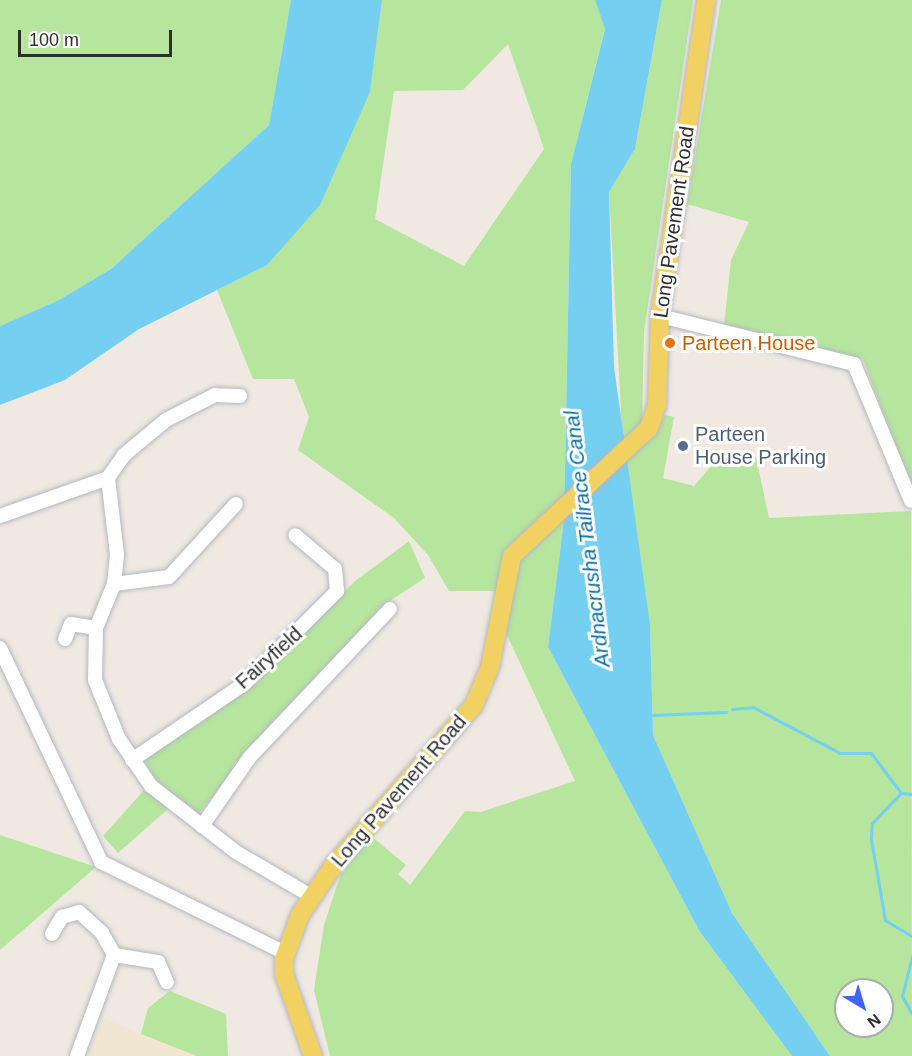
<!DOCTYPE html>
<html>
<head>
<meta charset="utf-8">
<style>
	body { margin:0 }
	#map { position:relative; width:912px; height:1056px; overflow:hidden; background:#efe9e1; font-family:Helvetica,sans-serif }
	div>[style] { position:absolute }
	.education>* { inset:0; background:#f0e6d1 }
	.green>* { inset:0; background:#b6e59e }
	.water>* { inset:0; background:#75cff0 }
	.stream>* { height:3px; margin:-1.5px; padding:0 1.5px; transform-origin:1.5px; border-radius:1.5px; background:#75cff0 }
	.roads { filter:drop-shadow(0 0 2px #b4b7c1) drop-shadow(0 0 2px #b4b7c1) }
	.minor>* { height:14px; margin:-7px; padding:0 7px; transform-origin:7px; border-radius:7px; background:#fff }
	.major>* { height:18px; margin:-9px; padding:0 9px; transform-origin:9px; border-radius:9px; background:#f2d163 }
	.dots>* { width:16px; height:16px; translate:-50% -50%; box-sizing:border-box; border:3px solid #fff; border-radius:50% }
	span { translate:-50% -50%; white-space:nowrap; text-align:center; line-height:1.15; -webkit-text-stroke:6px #fff; paint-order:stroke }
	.street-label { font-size:20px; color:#2e2e2e }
	.food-label { font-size:20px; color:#c56008 }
	.left { translate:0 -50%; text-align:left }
	.service-label { font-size:20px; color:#4e5e75 }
	.water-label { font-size:21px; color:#0d6fa3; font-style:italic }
	.north { position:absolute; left:834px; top:978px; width:60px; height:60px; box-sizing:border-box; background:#fff; border:2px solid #ababab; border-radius:50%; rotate:142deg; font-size:16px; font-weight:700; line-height:24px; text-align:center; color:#2e2e2e }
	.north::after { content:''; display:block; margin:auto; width:21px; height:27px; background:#4264fb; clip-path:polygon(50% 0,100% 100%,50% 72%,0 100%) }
	.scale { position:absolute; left:18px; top:30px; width:154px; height:27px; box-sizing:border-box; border:3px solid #2e2e2e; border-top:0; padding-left:8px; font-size:18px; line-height:21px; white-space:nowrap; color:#2e2e2e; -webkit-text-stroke:4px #fff; paint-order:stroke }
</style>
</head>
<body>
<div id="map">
	<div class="education">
		<div style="clip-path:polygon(103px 1018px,141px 1034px,197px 1056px,88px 1056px)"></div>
	</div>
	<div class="green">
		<div style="clip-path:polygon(0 0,291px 0,269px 125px,111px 269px,59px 300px,0 326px)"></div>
		<div style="clip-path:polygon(evenodd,382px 0,595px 0,605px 28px,571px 164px,564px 520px,548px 647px,700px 932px,792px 1056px,330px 1056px,314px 990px,324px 925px,340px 876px,371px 836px,406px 865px,398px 874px,410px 885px,465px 811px,481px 812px,575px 781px,506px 633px,504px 591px,449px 591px,428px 555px,394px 518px,298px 450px,309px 417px,294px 379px,253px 379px,217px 290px,267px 265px,370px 92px,382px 0,508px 44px,544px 149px,464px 266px,375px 219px,394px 91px,463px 90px,508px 44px)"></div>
		<div style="clip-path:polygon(662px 0,693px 0,644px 332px,642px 423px,623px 448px,609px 192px,635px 149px)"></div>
		<div style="clip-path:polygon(721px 0,912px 0,912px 492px,863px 359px,724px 326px,731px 260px,749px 222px,687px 204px)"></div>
		<div style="clip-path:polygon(evenodd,665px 415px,674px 417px,663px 478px,694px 486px,712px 465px,715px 449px,756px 457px,769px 518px,911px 511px,912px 1056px,830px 1056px,732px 913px,653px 735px,650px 624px,626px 459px,655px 436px,665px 415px,846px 990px,882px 990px,882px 1026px,846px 1026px,846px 990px)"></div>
		<div style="clip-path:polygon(409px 541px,425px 578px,388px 602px,197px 815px,153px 778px,145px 761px,153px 750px,246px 691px,355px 581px)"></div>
		<div style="clip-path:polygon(146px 788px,168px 809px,118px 853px,103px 836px)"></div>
		<div style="clip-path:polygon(0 835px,96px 867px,0 950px)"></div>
		<div style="clip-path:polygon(170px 991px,226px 1014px,228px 1056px,197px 1056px,141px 1034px,148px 1008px)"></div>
	</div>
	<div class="water">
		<div style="clip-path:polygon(291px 0,382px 0,370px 92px,320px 205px,267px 265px,139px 329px,65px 380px,0 405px,0 326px,59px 300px,111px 269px,269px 125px)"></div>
		<div style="clip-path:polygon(595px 0,662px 0,635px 149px,609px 192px,614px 367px,650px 624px,653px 735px,732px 913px,830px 1056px,792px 1056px,700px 932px,548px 647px,564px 520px,571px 164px,605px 29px)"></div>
	</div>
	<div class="stream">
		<div style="left:732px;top:709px;width:21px;rotate:-5deg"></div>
		<div style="left:753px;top:707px;width:98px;rotate:27.9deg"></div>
		<div style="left:840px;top:753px;width:31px"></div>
		<div style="left:871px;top:753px;width:50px;rotate:53.1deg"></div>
		<div style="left:650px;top:715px;width:76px;rotate:-2.3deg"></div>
		<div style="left:901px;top:793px;width:42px;rotate:134deg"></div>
		<div style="left:872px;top:823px;width:16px;rotate:94deg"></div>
		<div style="left:871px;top:839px;width:82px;rotate:80.2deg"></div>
		<div style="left:885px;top:920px;width:31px;rotate:31deg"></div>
		<div style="left:901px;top:793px;width:11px;rotate:5deg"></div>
		<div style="left:912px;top:956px;width:41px;rotate:104deg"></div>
		<div style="left:902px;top:996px;width:21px;rotate:61deg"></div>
	</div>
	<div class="roads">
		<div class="minor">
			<div style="left:660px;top:316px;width:200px;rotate:13.9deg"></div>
			<div style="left:854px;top:364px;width:148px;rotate:67.4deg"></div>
			<div style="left:240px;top:396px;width:25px;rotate:-178deg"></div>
			<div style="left:215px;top:395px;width:55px;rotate:153deg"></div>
			<div style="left:166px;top:420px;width:55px;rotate:140.2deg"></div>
			<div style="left:124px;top:455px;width:28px;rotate:125deg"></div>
			<div style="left:108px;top:478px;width:78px;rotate:83.3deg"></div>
			<div style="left:117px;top:555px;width:29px;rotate:96deg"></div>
			<div style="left:114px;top:584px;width:48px;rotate:112.2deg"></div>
			<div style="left:96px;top:628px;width:52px;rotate:91.1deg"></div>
			<div style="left:95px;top:680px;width:64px;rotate:67.9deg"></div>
			<div style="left:119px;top:739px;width:57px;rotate:55.8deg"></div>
			<div style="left:151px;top:786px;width:108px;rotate:37.8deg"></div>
			<div style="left:236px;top:852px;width:87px;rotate:30.4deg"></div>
			<div style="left:0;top:516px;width:114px;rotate:-19.4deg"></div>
			<div style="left:114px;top:584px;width:55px;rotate:-7.3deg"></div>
			<div style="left:169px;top:577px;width:99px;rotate:-47.5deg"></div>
			<div style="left:65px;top:639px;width:16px;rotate:-68deg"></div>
			<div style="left:71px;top:624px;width:25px;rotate:9deg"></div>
			<div style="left:0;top:648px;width:237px;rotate:64.7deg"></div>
			<div style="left:101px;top:862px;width:205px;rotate:26.3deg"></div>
			<div style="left:132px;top:760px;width:135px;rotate:-34.2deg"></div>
			<div style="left:244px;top:684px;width:132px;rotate:-45deg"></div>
			<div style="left:337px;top:591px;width:22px;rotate:-95deg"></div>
			<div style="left:335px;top:569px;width:52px;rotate:-139.6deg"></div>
			<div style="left:202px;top:826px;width:83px;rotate:-55.3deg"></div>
			<div style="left:249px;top:758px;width:205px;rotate:-46.6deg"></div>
			<div style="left:52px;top:934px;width:20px;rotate:-60deg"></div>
			<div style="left:62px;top:917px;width:18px;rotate:-16deg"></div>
			<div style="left:79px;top:912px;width:31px;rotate:42deg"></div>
			<div style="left:102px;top:933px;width:25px;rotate:61deg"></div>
			<div style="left:114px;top:955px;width:108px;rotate:110.1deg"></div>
			<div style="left:114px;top:955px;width:45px;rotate:9deg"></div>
			<div style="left:158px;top:962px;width:22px;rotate:66deg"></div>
		</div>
		<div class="major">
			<div style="left:313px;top:1056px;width:87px;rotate:-109.5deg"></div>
			<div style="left:284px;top:974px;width:15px;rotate:-90deg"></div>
			<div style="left:284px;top:959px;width:47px;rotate:-70deg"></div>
			<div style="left:300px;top:915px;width:60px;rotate:-55.8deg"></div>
			<div style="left:334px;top:865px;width:213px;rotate:-48.8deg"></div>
			<div style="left:474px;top:705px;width:41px;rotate:-67.2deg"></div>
			<div style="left:490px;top:667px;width:113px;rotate:-78.8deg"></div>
			<div style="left:512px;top:556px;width:187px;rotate:-43.1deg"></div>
			<div style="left:649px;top:428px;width:24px;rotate:-71deg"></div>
			<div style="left:657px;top:405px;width:89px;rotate:-88.1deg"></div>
			<div style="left:660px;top:316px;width:319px;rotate:-81.7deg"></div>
		</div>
	</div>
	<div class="dots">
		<div style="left:670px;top:343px;background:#e8710a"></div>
		<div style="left:683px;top:446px;background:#5c6f8a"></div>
	</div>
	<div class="street-label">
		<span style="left:674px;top:222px;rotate:-82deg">Long Pavement Road</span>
		<span style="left:269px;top:658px;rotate:-42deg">Fairyfield</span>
		<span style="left:399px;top:791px;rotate:-49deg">Long Pavement Road</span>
	</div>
	<div class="food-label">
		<span class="left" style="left:682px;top:343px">Parteen House</span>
	</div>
	<div class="service-label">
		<span class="left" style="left:695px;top:446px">Parteen<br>House Parking</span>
	</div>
	<div class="water-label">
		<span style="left:587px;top:539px;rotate:-97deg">Ardnacrusha Tailrace Canal</span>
	</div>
	<div class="north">N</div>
	<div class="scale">100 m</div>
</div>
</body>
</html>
